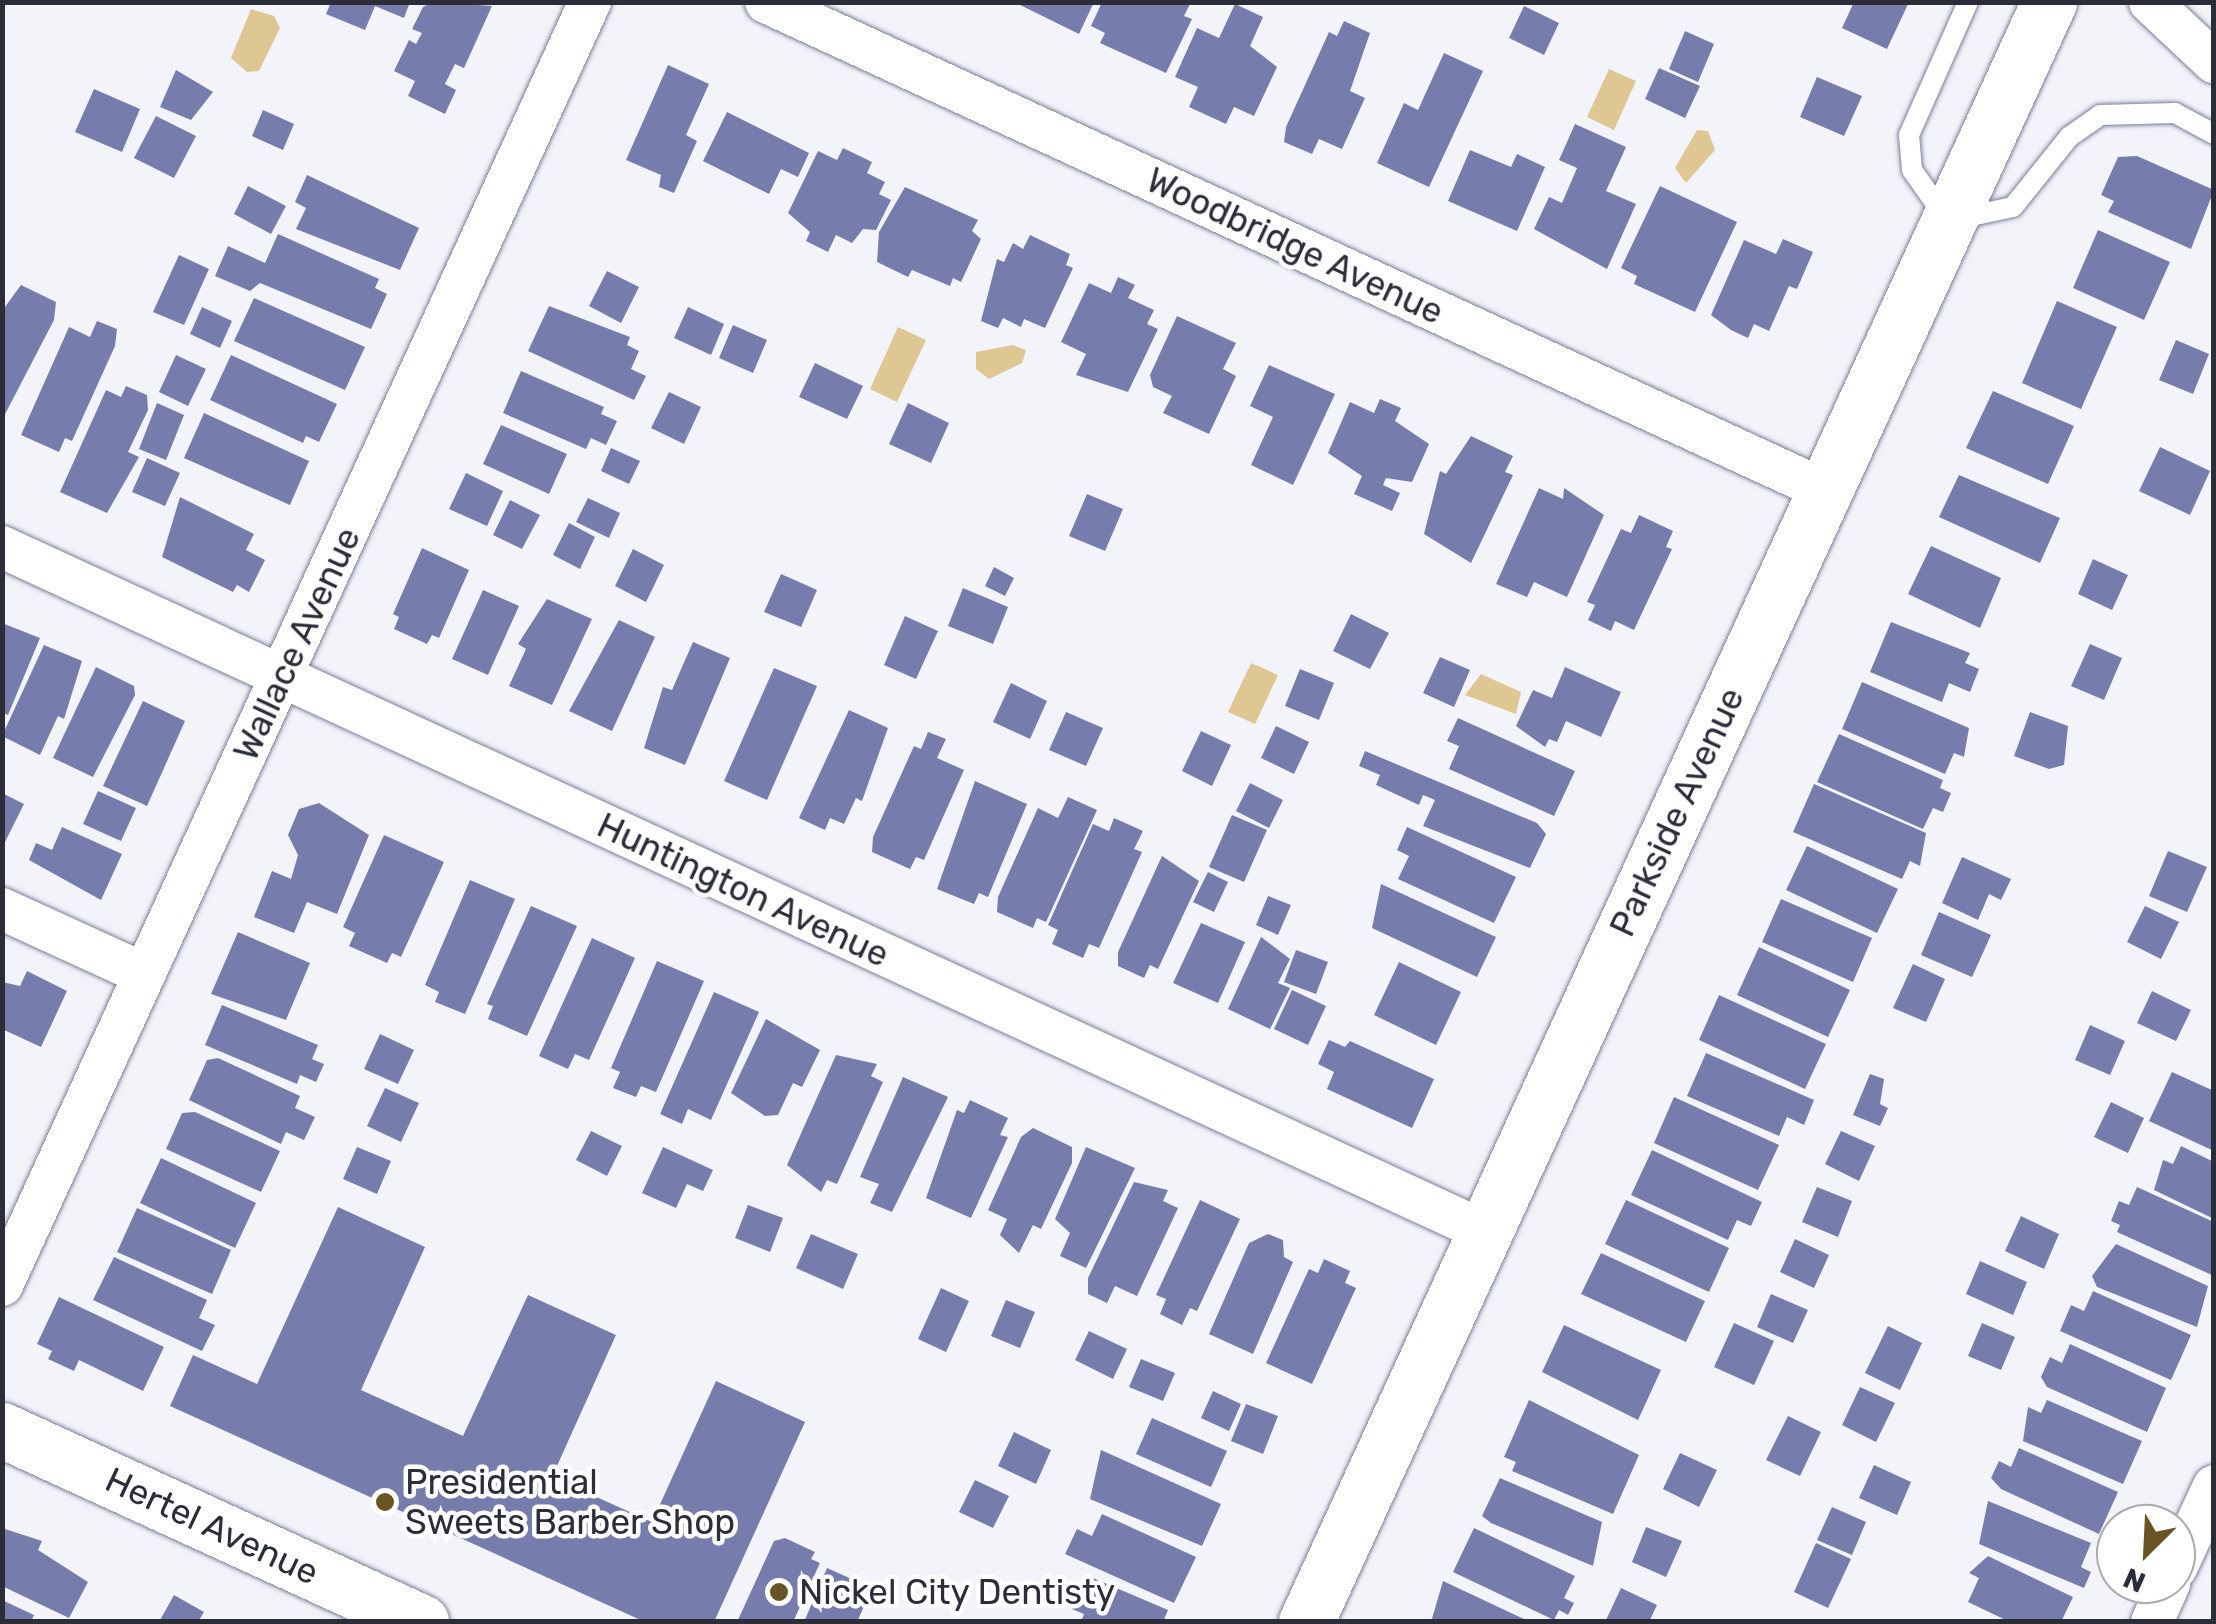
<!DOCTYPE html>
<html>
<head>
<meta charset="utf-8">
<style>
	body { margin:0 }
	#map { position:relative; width:2216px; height:1624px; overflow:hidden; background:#f3f4fa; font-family:Rubik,sans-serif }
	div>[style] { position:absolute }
	.water>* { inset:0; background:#dfc793 }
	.building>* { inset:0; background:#767dad }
	.roads { filter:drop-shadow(0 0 2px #7b7f99) drop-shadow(0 0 2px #7b7f99) }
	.lane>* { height:20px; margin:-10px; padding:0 10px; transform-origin:10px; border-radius:10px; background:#fff }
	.street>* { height:42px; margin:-21px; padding:0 21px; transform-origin:21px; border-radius:21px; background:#fff }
	.secondary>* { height:55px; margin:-27.5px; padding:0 27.5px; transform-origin:27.5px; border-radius:27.5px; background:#fff }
	.dots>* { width:28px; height:28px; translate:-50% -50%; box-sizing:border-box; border:5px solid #fff; border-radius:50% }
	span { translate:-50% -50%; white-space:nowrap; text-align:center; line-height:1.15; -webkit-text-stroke:9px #fff; paint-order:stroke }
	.street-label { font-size:35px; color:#2b2d38 }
	.poi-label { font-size:35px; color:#2b2d38 }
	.left { translate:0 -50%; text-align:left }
	.frame { position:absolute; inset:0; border:5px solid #2b2d38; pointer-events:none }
	.north { position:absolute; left:2096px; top:1504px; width:100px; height:100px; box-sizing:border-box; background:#fff; border:2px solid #aaabaf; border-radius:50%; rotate:204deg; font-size:28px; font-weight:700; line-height:40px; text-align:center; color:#2b2d38 }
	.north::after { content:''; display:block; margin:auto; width:35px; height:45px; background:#695423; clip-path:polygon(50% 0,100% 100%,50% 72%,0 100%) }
</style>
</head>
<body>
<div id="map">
	<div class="water">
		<div style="clip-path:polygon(251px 9px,274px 16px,280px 28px,259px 71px,247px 72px,231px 58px)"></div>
		<div style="clip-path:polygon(1609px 69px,1636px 81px,1614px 130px,1587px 117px)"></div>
		<div style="clip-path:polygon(1697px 130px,1708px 131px,1715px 150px,1686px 183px,1675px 168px)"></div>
		<div style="clip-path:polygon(898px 327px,926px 340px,897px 402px,870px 389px)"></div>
		<div style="clip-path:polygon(1013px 345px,1026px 350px,1022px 363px,989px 379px,976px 369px,976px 352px)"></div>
		<div style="clip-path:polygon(1251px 663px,1278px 675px,1255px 724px,1228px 712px)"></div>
		<div style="clip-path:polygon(1481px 674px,1521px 692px,1516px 714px,1465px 695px)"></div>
	</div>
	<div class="building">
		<div style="clip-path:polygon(331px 2px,410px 2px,404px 18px,375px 6px,365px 30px,326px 14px)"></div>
		<div style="clip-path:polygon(433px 2px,492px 6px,464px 68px,455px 64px,445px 84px,456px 90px,445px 114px,408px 96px,415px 81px,394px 71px,409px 40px,416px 44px,422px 33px,412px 29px,423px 7px)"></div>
		<div style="clip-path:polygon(1014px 2px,1094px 2px,1079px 34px)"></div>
		<div style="clip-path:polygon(1102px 2px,1191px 2px,1184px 16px,1192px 19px,1166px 73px,1100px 43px,1105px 33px,1091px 26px)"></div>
		<div style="clip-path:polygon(1854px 2px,1909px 2px,1887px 49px,1842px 28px)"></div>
		<div style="clip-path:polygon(1235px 4px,1263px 17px,1250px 46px,1277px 67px,1254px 116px,1234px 107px,1226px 124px,1189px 107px,1198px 87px,1175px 77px,1197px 28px,1219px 38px)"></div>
		<div style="clip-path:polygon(1524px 6px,1559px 23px,1544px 55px,1509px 38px)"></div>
		<div style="clip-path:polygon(1344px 21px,1370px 33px,1350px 91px,1365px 98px,1342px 149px,1319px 139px,1312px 154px,1284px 142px,1286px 127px,1329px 32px,1337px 36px)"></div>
		<div style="clip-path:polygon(1685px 31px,1714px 44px,1698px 82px,1669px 69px)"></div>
		<div style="clip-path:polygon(1444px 53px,1483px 71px,1429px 187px,1377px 163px,1404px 103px,1418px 110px)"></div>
		<div style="clip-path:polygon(668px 65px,709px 84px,686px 135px,697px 141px,674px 193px,659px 187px,661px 175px,626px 160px)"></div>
		<div style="clip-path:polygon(1659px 68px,1700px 86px,1685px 118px,1645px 99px)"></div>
		<div style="clip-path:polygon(176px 70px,213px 92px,191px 120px,160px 107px)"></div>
		<div style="clip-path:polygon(1817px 77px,1862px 96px,1844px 136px,1800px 117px)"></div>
		<div style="clip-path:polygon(94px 89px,140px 109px,122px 152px,75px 132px)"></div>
		<div style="clip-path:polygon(263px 110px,294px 124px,283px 150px,252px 136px)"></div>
		<div style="clip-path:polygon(727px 112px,809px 153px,798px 177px,781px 169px,769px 194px,703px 161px)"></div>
		<div style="clip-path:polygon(156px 116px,196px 136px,174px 178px,134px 158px)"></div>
		<div style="clip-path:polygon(1575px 124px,1626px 147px,1606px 191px,1636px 204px,1607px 269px,1534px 229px,1549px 197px,1562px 203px,1577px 168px,1559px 160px)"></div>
		<div style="clip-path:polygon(843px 148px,872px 162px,867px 173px,885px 182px,879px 194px,891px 200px,876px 230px,863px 229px,852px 243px,836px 235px,828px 252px,806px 241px,810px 232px,788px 213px,818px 151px,837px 160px)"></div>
		<div style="clip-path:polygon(1470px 150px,1511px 167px,1517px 154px,1545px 167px,1517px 231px,1448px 201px)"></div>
		<div style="clip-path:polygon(2137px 156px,2214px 190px,2191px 249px,2108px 212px,2114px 201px,2101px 195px,2118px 157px)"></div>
		<div style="clip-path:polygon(307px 175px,419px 228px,400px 270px,296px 229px,306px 208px,295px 202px)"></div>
		<div style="clip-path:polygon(248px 186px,286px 206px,271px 234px,234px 214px)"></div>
		<div style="clip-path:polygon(1660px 186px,1737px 222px,1695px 312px,1634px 284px,1637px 276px,1621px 268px)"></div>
		<div style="clip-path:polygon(905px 187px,978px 220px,972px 231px,981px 239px,961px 282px,953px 278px,950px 286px,912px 270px,908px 277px,877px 262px,879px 232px)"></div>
		<div style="clip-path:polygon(2098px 230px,2170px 262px,2144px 320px,2073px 288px)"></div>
		<div style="clip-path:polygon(278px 234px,379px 279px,375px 288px,387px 294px,371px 329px,260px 283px,250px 291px,215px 276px,228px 246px,265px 263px)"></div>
		<div style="clip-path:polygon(1030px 235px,1070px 254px,1066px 265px,1073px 268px,1045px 328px,1024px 319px,1021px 327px,1003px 318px,998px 328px,981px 321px,997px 259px,1004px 262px,1013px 243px,1023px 249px)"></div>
		<div style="clip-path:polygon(1783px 239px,1813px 252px,1797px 289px,1789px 286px,1769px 331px,1754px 324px,1748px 338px,1731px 330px,1711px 315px,1744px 240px,1776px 254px)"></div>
		<div style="clip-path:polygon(179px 255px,209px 269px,184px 325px,153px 312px)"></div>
		<div style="clip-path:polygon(607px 271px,639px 287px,621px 323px,589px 306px)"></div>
		<div style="clip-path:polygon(1118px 277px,1135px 285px,1128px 298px,1154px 310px,1147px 324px,1158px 329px,1128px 392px,1076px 375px,1086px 354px,1061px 342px,1089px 283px,1111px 293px)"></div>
		<div style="clip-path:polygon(21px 285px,56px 302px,54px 320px,2px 420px,2px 311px)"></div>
		<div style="clip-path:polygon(254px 298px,365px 347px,345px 390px,234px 341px)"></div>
		<div style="clip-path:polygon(2057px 301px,2117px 327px,2081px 409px,2022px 383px)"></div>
		<div style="clip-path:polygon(549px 306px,630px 337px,627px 345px,639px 351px,631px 369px,646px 376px,634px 400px,528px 351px)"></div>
		<div style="clip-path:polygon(202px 307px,232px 321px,220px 348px,190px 334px)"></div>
		<div style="clip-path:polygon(688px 307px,724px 324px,711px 355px,674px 338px)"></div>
		<div style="clip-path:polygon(1177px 316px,1236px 343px,1223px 369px,1236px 376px,1209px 434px,1163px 413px,1172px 396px,1153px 387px,1150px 375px)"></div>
		<div style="clip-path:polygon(97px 321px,117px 329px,115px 346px,72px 441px,65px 438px,59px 452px,21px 435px,69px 327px,90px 337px)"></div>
		<div style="clip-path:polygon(733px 325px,767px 340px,753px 373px,719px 358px)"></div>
		<div style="clip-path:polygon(2176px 340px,2209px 354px,2193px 394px,2159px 380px)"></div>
		<div style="clip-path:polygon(176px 355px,206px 369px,188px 406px,159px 392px)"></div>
		<div style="clip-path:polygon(231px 355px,337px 404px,319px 442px,306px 436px,303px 443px,210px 400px)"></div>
		<div style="clip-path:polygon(815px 363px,863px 386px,847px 419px,799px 397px)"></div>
		<div style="clip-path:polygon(1269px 365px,1335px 394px,1293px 485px,1251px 465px,1273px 417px,1250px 406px)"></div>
		<div style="clip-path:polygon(521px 371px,604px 407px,601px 414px,617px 421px,606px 445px,591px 438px,586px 449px,503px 413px)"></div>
		<div style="clip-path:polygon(126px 386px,147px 395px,148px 410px,128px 452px,139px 457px,107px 513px,60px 492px,106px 390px,121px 397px)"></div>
		<div style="clip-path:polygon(1993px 391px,2074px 426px,2048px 484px,1966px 448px)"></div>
		<div style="clip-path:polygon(669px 392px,701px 407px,684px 444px,651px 428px)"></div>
		<div style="clip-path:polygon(1380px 399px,1401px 408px,1395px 421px,1429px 444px,1412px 482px,1386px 478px,1383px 485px,1400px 493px,1392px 511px,1354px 494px,1362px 476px,1328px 453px,1350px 402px,1374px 413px)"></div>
		<div style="clip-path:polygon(157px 403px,184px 415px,166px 460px,139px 449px)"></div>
		<div style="clip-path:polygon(908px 403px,949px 423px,931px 463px,889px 444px)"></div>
		<div style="clip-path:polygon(204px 413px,309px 461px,290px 505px,184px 458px)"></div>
		<div style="clip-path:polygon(501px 425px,567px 454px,549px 494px,483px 464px)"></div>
		<div style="clip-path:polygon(1471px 436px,1513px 456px,1505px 472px,1513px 475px,1471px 563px,1424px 534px,1440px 471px,1446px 474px)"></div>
		<div style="clip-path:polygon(2160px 447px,2210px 471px,2190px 515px,2139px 491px)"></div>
		<div style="clip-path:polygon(611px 448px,640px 461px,629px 484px,601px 471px)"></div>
		<div style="clip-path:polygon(147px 458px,180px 473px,165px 506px,132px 492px)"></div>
		<div style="clip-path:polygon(466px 473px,503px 491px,487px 526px,449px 509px)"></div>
		<div style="clip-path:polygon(1959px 475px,2060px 518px,2040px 563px,1939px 517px)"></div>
		<div style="clip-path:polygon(1539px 488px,1563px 499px,1564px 488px,1604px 515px,1567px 597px,1534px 582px,1527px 597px,1496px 584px)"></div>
		<div style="clip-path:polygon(1087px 494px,1123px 509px,1105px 551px,1069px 536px)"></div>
		<div style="clip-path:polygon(180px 497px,254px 534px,246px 550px,265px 560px,249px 592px,237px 585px,233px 592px,162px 557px)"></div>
		<div style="clip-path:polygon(588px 498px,620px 513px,609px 538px,576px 522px)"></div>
		<div style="clip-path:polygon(510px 500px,540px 515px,522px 549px,493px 535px)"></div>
		<div style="clip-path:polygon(1639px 515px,1673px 531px,1666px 547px,1672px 549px,1634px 630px,1615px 621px,1611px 631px,1588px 620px,1595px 605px,1587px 602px,1621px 529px,1631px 533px)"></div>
		<div style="clip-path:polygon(569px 523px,595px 537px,580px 569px,553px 555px)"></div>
		<div style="clip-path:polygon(1931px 546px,2001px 578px,1980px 628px,1908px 594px)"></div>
		<div style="clip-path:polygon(422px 548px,469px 570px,439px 638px,432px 635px,427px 644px,394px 629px,399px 617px,393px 614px)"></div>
		<div style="clip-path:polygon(633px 549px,664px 565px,646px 602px,615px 586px)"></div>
		<div style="clip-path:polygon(2093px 559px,2128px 575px,2112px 610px,2078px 594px)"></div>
		<div style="clip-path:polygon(994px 567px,1014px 578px,1005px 596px,985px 586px)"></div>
		<div style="clip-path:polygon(781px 574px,817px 590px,801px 627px,764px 612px)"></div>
		<div style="clip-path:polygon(963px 588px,1008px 607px,993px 644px,948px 626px)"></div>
		<div style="clip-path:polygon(483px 590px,519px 606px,488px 675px,452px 659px)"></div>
		<div style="clip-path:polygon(547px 599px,592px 619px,552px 705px,509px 686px,526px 649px,518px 644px)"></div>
		<div style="clip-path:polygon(1351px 614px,1389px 633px,1370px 669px,1333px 651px)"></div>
		<div style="clip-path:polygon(905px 616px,938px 631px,916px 679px,884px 665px)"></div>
		<div style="clip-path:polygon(619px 620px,655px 637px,612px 731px,569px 711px)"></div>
		<div style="clip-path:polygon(1891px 622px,1970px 653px,1965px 663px,1979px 669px,1970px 692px,1949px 683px,1942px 702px,1870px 672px)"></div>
		<div style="clip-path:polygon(2px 623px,40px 638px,8px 715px,2px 712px)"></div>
		<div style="clip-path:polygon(693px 642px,730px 658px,685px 765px,644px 748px,663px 687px,672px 690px)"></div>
		<div style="clip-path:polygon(2090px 644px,2122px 658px,2104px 700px,2071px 686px)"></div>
		<div style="clip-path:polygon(44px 645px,82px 661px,64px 719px,58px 716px,40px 755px,2px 736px)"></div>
		<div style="clip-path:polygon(1440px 657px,1470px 670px,1454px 707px,1423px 693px)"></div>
		<div style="clip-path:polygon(96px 667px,134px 686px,135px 695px,93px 777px,53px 758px)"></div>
		<div style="clip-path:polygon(1565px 667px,1621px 692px,1601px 737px,1566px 721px,1557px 742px,1549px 739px,1545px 747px,1516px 726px,1533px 690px,1552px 698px)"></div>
		<div style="clip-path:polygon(774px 668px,817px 686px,767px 800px,724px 781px)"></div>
		<div style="clip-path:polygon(1300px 669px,1334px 683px,1319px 720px,1285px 706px)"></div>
		<div style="clip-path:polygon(1862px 682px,1969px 728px,1964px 757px,1954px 753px,1945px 774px,1842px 729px)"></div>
		<div style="clip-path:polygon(1011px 683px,1047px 701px,1030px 739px,993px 722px)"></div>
		<div style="clip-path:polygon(143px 701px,185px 721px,147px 806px,103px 786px)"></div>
		<div style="clip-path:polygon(849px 710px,888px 728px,862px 801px,856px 798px,844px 824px,830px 818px,825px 830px,799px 818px)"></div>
		<div style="clip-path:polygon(1066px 712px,1103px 728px,1086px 766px,1049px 750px)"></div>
		<div style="clip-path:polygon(2030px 712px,2068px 726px,2064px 765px,2049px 769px,2014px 756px)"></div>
		<div style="clip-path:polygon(1458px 718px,1575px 771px,1554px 816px,1449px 769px,1459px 746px,1447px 741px)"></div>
		<div style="clip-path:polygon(1276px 726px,1309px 742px,1294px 774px,1261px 758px)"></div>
		<div style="clip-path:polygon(1201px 731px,1231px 745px,1212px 786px,1182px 771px)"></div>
		<div style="clip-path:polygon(928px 732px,946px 739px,937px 758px,964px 770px,924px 860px,916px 857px,910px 869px,872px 852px,873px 837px,914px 746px,921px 749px)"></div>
		<div style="clip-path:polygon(1839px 734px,1943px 780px,1940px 788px,1951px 793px,1943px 812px,1933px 808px,1923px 829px,1817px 782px)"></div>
		<div style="clip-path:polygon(1365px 751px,1537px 823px,1546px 834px,1530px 868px,1423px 826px,1435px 800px,1423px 795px,1419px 805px,1376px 785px,1380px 775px,1359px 766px)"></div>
		<div style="clip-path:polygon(975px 781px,1027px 804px,988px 897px,979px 893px,974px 904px,937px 889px)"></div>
		<div style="clip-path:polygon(1250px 783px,1283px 800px,1269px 828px,1236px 811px)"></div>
		<div style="clip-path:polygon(1814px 784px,1926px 833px,1920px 866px,1910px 861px,1902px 879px,1793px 832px)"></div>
		<div style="clip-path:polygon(98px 791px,136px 808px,121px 841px,83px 824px)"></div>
		<div style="clip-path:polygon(2px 793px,24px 804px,2px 848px)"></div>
		<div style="clip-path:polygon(1068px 797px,1097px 810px,1046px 922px,1037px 918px,1033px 928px,997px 912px,998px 897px,1038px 808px,1058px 818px)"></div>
		<div style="clip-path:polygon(319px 803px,369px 835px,337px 914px,307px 902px,294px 933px,254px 917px,272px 871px,291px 879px,298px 855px,288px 835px,299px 809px)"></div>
		<div style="clip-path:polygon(1232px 815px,1267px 830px,1244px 882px,1209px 867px)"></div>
		<div style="clip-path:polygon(1114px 818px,1143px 831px,1134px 849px,1142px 852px,1099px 948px,1089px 944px,1083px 958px,1052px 944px,1058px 930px,1048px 925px,1093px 824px,1109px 831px)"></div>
		<div style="clip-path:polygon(62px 827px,122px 854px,101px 900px,29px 860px,36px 843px,52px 850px)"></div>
		<div style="clip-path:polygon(1407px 827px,1516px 877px,1494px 923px,1398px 879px,1409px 856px,1397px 850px)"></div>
		<div style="clip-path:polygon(384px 835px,444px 862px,401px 957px,392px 953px,387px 963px,349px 946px,355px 933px,343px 927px)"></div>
		<div style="clip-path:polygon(1807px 846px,1898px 889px,1877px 933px,1786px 890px)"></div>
		<div style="clip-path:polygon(2168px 851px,2207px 867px,2187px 912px,2149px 896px)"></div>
		<div style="clip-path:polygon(1162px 856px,1199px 881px,1158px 969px,1150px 965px,1144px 978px,1118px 966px,1118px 952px)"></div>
		<div style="clip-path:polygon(1962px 857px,2011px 879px,2001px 900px,1989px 894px,1978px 920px,1942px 903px)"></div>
		<div style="clip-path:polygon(1208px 872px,1228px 882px,1214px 912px,1193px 902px)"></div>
		<div style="clip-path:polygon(470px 880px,515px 899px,465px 1014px,435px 1002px,439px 992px,425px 985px)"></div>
		<div style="clip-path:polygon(1381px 884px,1496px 937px,1477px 977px,1372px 928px)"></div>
		<div style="clip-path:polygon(1268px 896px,1291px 905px,1278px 935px,1256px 925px)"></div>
		<div style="clip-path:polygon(1781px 899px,1872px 938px,1853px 982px,1762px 942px)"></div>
		<div style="clip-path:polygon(531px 906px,577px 926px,527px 1036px,488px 1019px,493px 1006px,487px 1004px)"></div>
		<div style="clip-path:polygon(2145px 906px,2179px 922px,2161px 959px,2127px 942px)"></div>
		<div style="clip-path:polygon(1939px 912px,1991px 935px,1972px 977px,1921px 955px)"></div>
		<div style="clip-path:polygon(1201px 923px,1245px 942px,1218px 1003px,1173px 983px)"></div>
		<div style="clip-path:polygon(238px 932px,310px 963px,286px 1020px,211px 994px)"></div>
		<div style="clip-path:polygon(1261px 937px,1290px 959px,1278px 983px,1290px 988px,1270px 1029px,1228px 1009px)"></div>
		<div style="clip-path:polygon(592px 938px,635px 958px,589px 1060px,575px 1054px,568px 1069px,539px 1056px)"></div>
		<div style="clip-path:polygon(1759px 947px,1850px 990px,1828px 1037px,1737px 995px)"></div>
		<div style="clip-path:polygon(1296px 950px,1328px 962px,1316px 994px,1284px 982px)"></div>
		<div style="clip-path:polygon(657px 961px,704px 981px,656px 1092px,641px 1086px,636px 1097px,613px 1088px,620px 1072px,611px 1068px)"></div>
		<div style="clip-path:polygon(1399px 962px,1461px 992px,1436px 1045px,1374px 1015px)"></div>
		<div style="clip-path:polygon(1913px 964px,1945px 979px,1926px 1022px,1893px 1008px)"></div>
		<div style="clip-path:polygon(27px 971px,67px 991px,41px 1047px,2px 1029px,2px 982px,20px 986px)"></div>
		<div style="clip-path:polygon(1292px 990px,1326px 1006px,1308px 1045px,1274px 1029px)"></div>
		<div style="clip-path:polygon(2152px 991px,2191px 1010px,2176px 1041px,2137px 1023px)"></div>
		<div style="clip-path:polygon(714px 992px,759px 1012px,711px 1120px,688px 1109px,682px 1124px,660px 1114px)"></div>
		<div style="clip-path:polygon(1719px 995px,1826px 1044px,1805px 1089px,1699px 1040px)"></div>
		<div style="clip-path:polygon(222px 1005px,318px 1045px,312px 1059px,324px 1064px,316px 1082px,300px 1075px,297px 1084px,205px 1045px)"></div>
		<div style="clip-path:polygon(766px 1019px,820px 1050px,802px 1087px,793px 1083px,778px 1115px,765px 1116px,731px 1093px)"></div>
		<div style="clip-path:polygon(2090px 1025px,2125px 1041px,2110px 1075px,2075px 1060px)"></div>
		<div style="clip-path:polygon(380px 1034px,414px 1050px,398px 1084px,364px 1069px)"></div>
		<div style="clip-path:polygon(1329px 1040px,1345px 1047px,1350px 1041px,1434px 1079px,1412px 1128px,1327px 1089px,1334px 1072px,1318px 1064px)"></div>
		<div style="clip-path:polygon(1706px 1053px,1814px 1100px,1804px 1125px,1787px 1117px,1779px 1136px,1687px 1096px)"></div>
		<div style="clip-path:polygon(836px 1055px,877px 1064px,871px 1076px,883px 1082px,837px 1184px,827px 1180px,821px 1192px,787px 1165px)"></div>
		<div style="clip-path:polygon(218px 1058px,300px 1096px,295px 1108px,315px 1117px,304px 1140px,286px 1132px,281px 1144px,189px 1100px,207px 1060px)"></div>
		<div style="clip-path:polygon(2172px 1072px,2214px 1091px,2214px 1151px,2149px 1121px)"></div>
		<div style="clip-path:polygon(1870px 1074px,1884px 1079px,1880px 1104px,1888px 1108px,1880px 1126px,1853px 1115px)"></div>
		<div style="clip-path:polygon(903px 1077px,948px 1097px,892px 1212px,870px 1203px,879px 1184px,860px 1177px)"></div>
		<div style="clip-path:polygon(385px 1088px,419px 1103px,401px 1142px,367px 1126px)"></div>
		<div style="clip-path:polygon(1674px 1097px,1779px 1145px,1758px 1190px,1654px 1143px)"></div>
		<div style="clip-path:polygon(970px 1100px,1008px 1118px,1000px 1135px,1008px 1137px,971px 1218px,926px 1198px,957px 1110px,964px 1113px)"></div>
		<div style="clip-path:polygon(2111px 1102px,2144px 1118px,2128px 1153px,2094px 1137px)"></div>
		<div style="clip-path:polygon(195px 1112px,280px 1151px,261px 1192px,166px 1149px,182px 1113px)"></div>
		<div style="clip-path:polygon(1033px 1128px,1072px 1147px,1072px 1163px,1041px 1229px,1033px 1225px,1019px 1253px,1000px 1235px,1007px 1219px,988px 1210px,1021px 1137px)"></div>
		<div style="clip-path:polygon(591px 1131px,622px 1146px,607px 1176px,576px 1160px)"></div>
		<div style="clip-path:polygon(1841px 1131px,1875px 1146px,1859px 1181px,1825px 1164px)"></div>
		<div style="clip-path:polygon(2181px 1146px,2214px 1162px,2214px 1219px,2154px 1190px,2163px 1160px,2173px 1164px)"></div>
		<div style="clip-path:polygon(357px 1147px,391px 1161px,377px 1194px,343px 1179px)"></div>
		<div style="clip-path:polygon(663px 1147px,713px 1170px,703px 1191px,687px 1184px,676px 1208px,642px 1193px)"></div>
		<div style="clip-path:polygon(1086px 1147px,1135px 1168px,1086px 1268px,1060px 1256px,1070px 1233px,1055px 1219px)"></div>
		<div style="clip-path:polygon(1652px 1150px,1762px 1202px,1751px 1226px,1737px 1220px,1728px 1240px,1631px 1195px)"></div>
		<div style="clip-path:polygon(161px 1158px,256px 1203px,235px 1248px,140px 1203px)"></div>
		<div style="clip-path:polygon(1134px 1182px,1168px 1190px,1163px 1201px,1178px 1208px,1137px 1296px,1115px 1286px,1107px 1303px,1088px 1294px,1088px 1278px)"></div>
		<div style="clip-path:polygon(1817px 1187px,1852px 1201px,1838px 1237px,1802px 1222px)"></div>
		<div style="clip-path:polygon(2137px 1187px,2214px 1222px,2214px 1276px,2117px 1232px,2120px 1225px,2111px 1221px,2119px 1201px,2129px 1205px)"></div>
		<div style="clip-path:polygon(1200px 1200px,1240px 1219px,1197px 1311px,1190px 1308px,1182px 1325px,1160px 1314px,1166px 1299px,1156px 1295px)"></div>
		<div style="clip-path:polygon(1626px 1200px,1729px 1248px,1709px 1292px,1605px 1244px)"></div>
		<div style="clip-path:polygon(748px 1205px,783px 1218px,770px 1252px,735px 1238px)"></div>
		<div style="clip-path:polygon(338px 1207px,425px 1247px,361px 1390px,463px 1436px,528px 1295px,616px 1335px,552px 1477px,652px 1522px,716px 1381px,805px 1422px,714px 1622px,645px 1622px,170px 1406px,193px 1355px,257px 1384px)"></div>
		<div style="clip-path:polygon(137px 1208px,231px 1250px,212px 1294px,117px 1252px)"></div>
		<div style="clip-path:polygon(2021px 1216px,2059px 1234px,2044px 1269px,2005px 1251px)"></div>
		<div style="clip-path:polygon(811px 1234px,858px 1254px,843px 1289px,796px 1268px)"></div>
		<div style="clip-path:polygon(1268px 1234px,1283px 1240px,1284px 1257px,1293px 1262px,1253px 1354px,1209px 1334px,1249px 1243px)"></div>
		<div style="clip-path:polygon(1795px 1239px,1829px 1255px,1814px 1288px,1780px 1272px)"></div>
		<div style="clip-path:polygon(2116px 1244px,2208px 1286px,2197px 1327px,2097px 1287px,2092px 1276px)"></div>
		<div style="clip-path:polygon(1601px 1253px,1705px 1301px,1686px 1342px,1581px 1294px)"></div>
		<div style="clip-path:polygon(114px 1257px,207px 1300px,199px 1318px,215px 1325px,202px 1351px,93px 1300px)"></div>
		<div style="clip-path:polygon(1324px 1259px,1350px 1271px,1345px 1283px,1356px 1288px,1312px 1384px,1266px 1363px,1309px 1269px,1318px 1273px)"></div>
		<div style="clip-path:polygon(1980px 1261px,2027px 1282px,2013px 1315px,1966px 1294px)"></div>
		<div style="clip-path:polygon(941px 1288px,969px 1301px,946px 1352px,918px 1339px)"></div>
		<div style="clip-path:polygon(2093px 1291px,2191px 1335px,2171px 1380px,2060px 1331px,2071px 1305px,2084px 1311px)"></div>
		<div style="clip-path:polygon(1771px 1294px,1808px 1310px,1793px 1343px,1757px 1327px)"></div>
		<div style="clip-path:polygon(59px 1297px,164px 1347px,143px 1391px,79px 1360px,74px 1371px,48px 1359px,52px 1351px,37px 1344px)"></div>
		<div style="clip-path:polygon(1006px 1300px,1035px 1312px,1020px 1348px,991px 1336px)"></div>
		<div style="clip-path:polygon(1734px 1323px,1774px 1341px,1754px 1385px,1714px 1367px)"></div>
		<div style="clip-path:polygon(1982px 1323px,2015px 1337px,2001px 1370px,1968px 1356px)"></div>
		<div style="clip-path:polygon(1564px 1325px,1661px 1370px,1638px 1420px,1542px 1372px)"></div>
		<div style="clip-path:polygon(1888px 1326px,1922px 1343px,1900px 1390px,1865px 1373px)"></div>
		<div style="clip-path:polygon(1089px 1331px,1127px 1349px,1113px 1379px,1075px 1360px)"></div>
		<div style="clip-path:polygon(2070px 1344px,2166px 1388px,2147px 1432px,2047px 1387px,2041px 1377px,2050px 1357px,2062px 1363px)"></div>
		<div style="clip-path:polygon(1141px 1359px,1175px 1373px,1163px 1401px,1129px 1387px)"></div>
		<div style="clip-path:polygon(1860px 1387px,1895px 1403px,1876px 1442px,1842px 1425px)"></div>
		<div style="clip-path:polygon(1213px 1391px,1241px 1404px,1229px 1431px,1201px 1418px)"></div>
		<div style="clip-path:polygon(1529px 1400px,1639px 1455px,1613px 1514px,1512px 1471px,1516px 1462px,1504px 1457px)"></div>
		<div style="clip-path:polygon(2047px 1400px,2142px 1441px,2123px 1484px,2023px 1441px,2028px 1407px,2041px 1413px)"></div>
		<div style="clip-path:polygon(1246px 1404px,1278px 1416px,1263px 1454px,1231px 1441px)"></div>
		<div style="clip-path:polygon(1788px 1416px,1821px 1432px,1800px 1476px,1766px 1460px)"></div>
		<div style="clip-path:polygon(1152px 1418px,1227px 1451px,1211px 1487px,1136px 1454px)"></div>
		<div style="clip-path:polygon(1014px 1432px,1051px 1450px,1036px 1484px,998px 1466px)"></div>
		<div style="clip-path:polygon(2019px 1448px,2118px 1492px,2099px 1534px,2001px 1489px,1991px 1478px,1999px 1461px,2011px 1467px)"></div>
		<div style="clip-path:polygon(1101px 1450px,1221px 1504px,1202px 1546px,1090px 1499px)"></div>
		<div style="clip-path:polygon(1680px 1453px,1717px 1470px,1699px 1507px,1663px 1489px)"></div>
		<div style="clip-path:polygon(1874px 1465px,1911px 1482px,1897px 1515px,1859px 1498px)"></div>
		<div style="clip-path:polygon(1500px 1478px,1602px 1522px,1593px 1566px,1491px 1523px,1482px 1516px)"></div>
		<div style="clip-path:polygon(975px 1480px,1009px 1496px,993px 1528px,959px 1512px)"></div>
		<div style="clip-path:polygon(1988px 1501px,2091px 1543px,2081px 1567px,2091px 1572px,2084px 1588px,1979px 1544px)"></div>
		<div style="clip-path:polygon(1832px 1507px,1866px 1522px,1852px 1555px,1817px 1540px)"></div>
		<div style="clip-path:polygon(1102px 1514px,1196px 1557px,1174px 1603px,1065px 1554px,1077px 1529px,1092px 1536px)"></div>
		<div style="clip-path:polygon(1646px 1527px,1682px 1541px,1666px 1577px,1632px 1562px)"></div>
		<div style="clip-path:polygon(2px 1528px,42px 1541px,38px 1550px,88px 1582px,69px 1618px,2px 1586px)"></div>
		<div style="clip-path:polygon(1474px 1528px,1575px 1576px,1564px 1598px,1574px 1603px,1568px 1615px,1559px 1610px,1554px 1620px,1453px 1572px)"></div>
		<div style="clip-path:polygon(785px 1538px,815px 1552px,811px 1559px,820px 1563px,793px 1622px,737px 1622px,774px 1541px)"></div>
		<div style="clip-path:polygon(1816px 1543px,1851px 1559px,1828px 1608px,1794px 1592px)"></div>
		<div style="clip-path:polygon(1988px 1556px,2073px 1597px,2061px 1622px,2010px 1622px,1968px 1602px,1979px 1578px,1969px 1573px)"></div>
		<div style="clip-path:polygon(827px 1568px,872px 1588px,857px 1622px,804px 1622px)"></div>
		<div style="clip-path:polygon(1093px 1578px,1168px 1610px,1163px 1622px,1081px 1622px,1084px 1614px,1072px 1609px)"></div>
		<div style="clip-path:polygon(1443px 1581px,1530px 1622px,1431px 1622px)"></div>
		<div style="clip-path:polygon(1621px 1588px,1657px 1605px,1649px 1622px,1606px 1620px)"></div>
		<div style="clip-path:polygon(174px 1595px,204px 1612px,198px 1622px,159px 1622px)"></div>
		<div style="clip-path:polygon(2px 1600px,34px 1615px,31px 1622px,2px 1622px)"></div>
	</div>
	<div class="roads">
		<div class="lane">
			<div style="left:1968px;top:2px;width:145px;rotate:113.9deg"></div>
			<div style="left:1909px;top:135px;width:35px;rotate:85deg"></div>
			<div style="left:1912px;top:170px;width:62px;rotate:54.8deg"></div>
			<div style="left:1948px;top:221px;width:66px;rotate:-12.2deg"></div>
			<div style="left:2013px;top:207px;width:90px;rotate:-51.3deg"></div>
			<div style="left:2069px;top:137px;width:38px;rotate:-35deg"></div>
			<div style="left:2100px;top:115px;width:75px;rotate:-1.5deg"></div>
			<div style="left:2175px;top:113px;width:44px;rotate:28.3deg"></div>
		</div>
		<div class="street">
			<div style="left:766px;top:2px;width:1165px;rotate:24.76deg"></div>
			<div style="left:2150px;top:2px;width:88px;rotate:43.2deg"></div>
			<div style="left:2px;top:547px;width:1632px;rotate:24.78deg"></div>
			<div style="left:2px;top:909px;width:156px;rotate:24.6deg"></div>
			<div style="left:2px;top:1285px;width:1411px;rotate:-65.38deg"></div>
			<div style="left:2176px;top:1568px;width:90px;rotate:-65.1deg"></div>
			<div style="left:2152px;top:1622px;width:42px;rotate:-65.9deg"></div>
		</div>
		<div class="secondary">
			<div style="left:2px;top:1430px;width:461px;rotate:24.6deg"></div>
			<div style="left:1306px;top:1622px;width:1782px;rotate:-65.36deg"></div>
		</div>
	</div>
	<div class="dots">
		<div style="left:385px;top:1502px;background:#695423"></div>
		<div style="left:779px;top:1592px;background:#695423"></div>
	</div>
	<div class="street-label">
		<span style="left:1295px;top:246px;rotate:25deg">Woodbridge Avenue</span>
		<span style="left:297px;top:644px;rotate:-65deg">Wallace Avenue</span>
		<span style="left:1677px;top:812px;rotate:-65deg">Parkside Avenue</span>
		<span style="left:743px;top:890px;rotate:25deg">Huntington Avenue</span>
		<span style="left:212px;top:1526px;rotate:25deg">Hertel Avenue</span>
	</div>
	<div class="poi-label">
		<span class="left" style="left:405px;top:1502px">Presidential<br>Sweets Barber Shop</span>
		<span class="left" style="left:799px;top:1592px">Nickel City Dentisty</span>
	</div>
	<div class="frame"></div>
	<div class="north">N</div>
</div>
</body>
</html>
